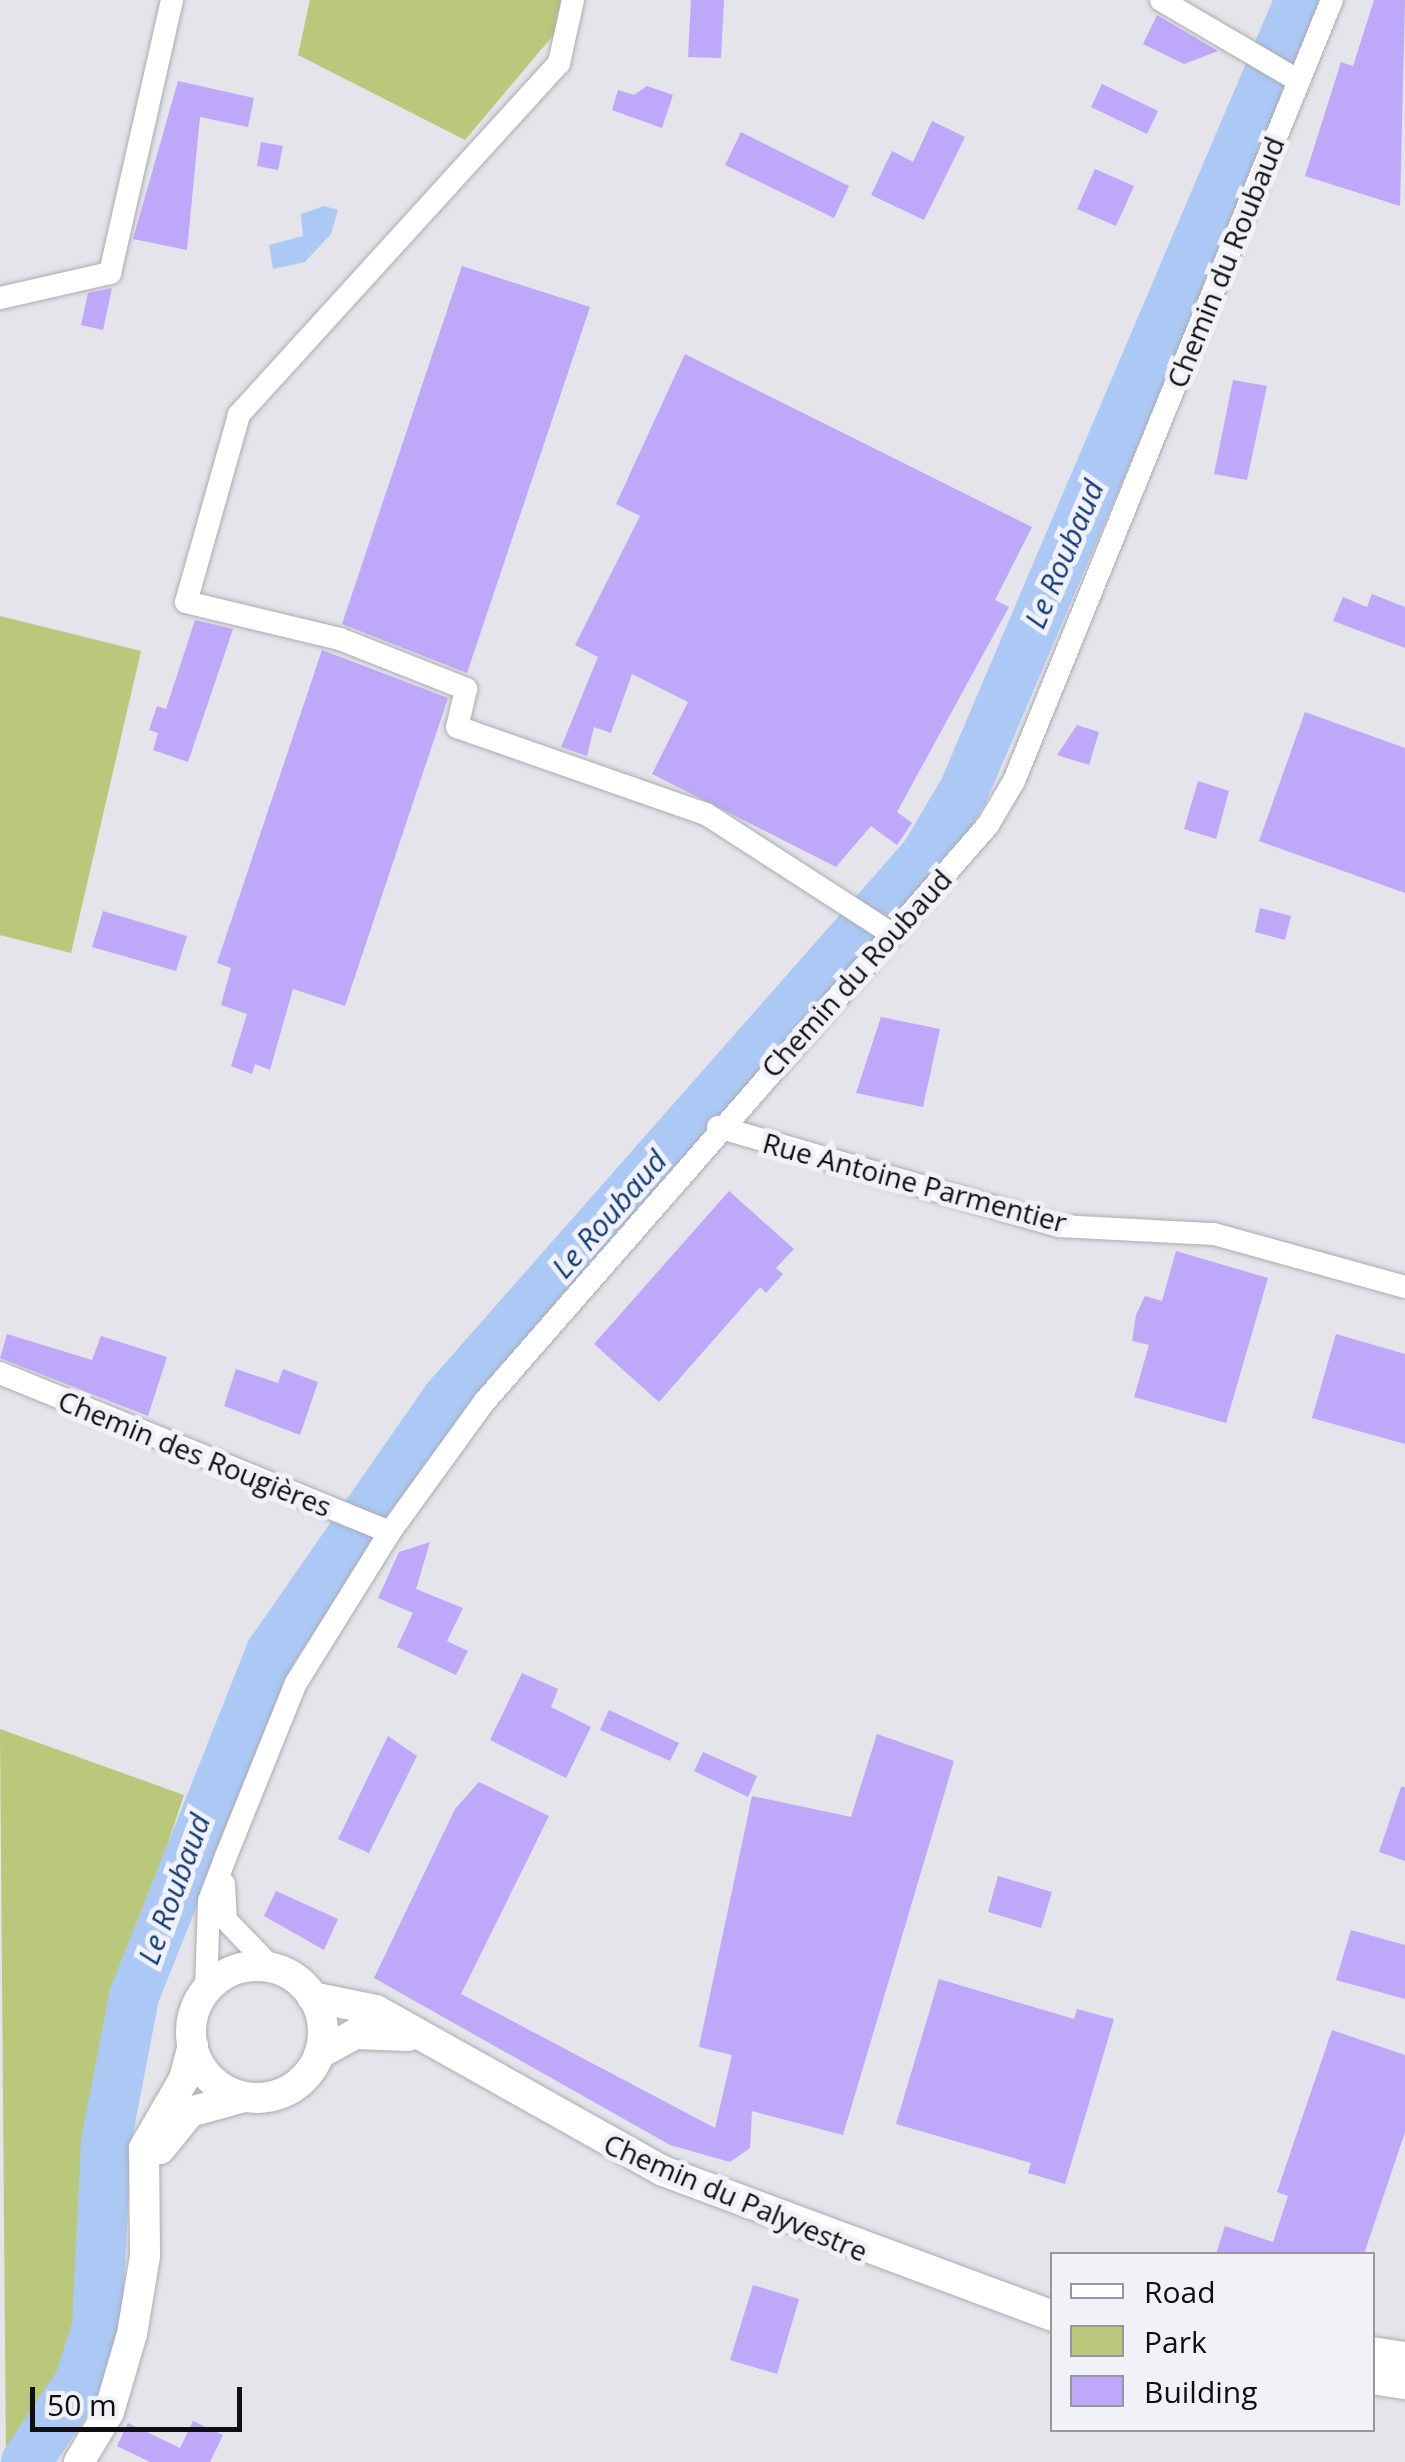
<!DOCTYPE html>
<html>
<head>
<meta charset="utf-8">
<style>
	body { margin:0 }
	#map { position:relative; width:1405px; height:2462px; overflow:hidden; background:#e4e4ea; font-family:"Open Sans",sans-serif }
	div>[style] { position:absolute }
	.green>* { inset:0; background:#b9c87a }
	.water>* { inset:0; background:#acc9f5 }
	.river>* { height:50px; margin:-25px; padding:0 25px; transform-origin:25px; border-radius:25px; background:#acc9f5 }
	.building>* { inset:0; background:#bea8f9 }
	.roads { filter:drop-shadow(0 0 2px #abacb2) drop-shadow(0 0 2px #abacb2) }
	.minor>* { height:22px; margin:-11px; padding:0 11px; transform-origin:11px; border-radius:11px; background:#fff }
	.tertiary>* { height:30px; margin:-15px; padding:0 15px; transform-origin:15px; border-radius:15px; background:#fff }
	.tertiary>.ring { margin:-15px; padding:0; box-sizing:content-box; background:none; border:30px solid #fff; border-radius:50% }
	span { translate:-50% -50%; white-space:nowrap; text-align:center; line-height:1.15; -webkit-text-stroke:10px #f1f1f8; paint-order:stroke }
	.street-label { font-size:28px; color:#0f0f11 }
	.water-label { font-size:30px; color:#103b79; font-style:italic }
	.legend { position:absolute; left:1050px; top:2252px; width:325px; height:180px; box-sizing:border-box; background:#f1f1f8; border:2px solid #97979c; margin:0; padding:12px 18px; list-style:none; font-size:30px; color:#0f0f11 }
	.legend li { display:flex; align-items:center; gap:20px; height:50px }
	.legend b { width:50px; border:2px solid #97979c }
	.scale { position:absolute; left:30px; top:2387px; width:212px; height:45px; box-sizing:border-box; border:5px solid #0f0f11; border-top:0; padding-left:12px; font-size:30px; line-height:35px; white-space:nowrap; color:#0f0f11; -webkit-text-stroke:8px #f1f1f8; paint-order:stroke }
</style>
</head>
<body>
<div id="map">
	<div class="green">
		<div style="clip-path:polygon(310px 0,561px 0,555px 33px,465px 140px,298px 55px)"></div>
		<div style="clip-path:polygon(0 616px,141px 651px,71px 953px,0 935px)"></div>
		<div style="clip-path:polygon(0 1729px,184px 1795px,112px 2009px,88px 2313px,65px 2372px,6px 2462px)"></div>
	</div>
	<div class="water">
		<div style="clip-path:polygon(324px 206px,338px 210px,331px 234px,305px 262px,273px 269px,269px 245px,303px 236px,301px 214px)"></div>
	</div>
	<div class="river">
		<div style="left:26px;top:2462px;width:95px;rotate:-56.1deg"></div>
		<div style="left:79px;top:2383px;width:59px;rotate:-72.2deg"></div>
		<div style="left:97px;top:2327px;width:185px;rotate:-87.2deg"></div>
		<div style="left:106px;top:2142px;width:149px;rotate:-79.1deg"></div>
		<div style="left:134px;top:1996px;width:370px;rotate:-68.3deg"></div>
		<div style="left:271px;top:1652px;width:307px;rotate:-55.2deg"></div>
		<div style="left:446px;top:1400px;width:725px;rotate:-48.64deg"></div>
		<div style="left:925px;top:856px;width:77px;rotate:-59.4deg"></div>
		<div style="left:964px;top:790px;width:858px;rotate:-66.96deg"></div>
	</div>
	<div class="building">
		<div style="clip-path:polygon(691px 0,724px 0,721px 58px,688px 57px)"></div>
		<div style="clip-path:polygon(1374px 0,1405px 0,1400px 206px,1305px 176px,1341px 62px,1353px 66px)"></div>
		<div style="clip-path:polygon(1157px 15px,1218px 51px,1184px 64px,1143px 44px)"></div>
		<div style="clip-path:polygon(178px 81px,254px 98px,248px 127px,200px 117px,187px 250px,133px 239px)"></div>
		<div style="clip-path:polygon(1102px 84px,1158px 111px,1147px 134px,1091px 107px)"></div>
		<div style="clip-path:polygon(647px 86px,673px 95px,662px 128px,612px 110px,618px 90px,634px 95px)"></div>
		<div style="clip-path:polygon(932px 121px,965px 137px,924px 220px,871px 195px,892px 151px,913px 162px)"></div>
		<div style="clip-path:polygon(741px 132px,849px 186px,834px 218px,725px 165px)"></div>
		<div style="clip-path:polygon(261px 142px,283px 146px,278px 170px,257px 166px)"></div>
		<div style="clip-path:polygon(1095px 169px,1134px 186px,1116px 226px,1077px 209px)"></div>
		<div style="clip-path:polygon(462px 266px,590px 307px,467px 673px,342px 624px)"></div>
		<div style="clip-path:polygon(112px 288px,103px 330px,81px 325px,88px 293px)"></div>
		<div style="clip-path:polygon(685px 354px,1032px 527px,995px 600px,1009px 607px,897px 812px,912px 823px,897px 845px,871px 826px,836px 867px,652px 774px,688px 702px,632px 674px,611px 733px,594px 727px,587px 756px,561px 747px,598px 657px,575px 645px,640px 516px,616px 504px)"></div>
		<div style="clip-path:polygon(1233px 380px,1267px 386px,1247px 480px,1214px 474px)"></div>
		<div style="clip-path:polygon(1372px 594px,1405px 607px,1405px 648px,1333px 621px,1343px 597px,1367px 607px)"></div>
		<div style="clip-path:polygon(195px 620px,233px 629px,188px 762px,153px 750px,158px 733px,149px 730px,157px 706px,166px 709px)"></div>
		<div style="clip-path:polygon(322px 650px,448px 698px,345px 1006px,293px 989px,270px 1070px,255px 1064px,252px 1074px,231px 1066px,247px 1014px,221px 1005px,231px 968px,217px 963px)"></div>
		<div style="clip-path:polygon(1305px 712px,1405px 748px,1405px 893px,1259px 841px)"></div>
		<div style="clip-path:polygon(1077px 725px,1099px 732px,1089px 765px,1057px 755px)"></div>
		<div style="clip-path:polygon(1198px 781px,1229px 791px,1216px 839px,1184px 829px)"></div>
		<div style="clip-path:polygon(1260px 908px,1291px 916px,1285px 940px,1255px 932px)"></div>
		<div style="clip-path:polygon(103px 911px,187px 936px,176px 971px,92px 947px)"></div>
		<div style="clip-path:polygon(881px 1017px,940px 1029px,923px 1107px,856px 1093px)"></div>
		<div style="clip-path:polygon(729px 1191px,794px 1249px,776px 1268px,783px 1274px,766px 1293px,760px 1287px,659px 1402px,594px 1344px)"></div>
		<div style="clip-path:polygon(1176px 1251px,1268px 1278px,1226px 1423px,1134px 1397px,1149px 1345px,1132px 1341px,1136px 1315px,1145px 1296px,1162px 1301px)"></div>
		<div style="clip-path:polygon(7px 1334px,92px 1360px,101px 1336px,167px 1357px,148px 1416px,0 1358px)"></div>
		<div style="clip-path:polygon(1336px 1334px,1405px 1354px,1405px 1444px,1312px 1418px)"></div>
		<div style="clip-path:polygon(236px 1369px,278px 1383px,283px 1369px,318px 1382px,300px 1435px,224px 1406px)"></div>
		<div style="clip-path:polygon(430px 1542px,416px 1589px,463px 1608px,447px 1641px,468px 1651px,456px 1675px,397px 1647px,413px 1613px,378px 1598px,399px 1552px)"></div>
		<div style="clip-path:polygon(522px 1673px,558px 1689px,551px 1707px,591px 1727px,566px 1778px,490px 1740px)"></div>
		<div style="clip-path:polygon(609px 1710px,679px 1743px,670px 1761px,600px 1730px)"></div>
		<div style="clip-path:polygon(877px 1734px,954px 1761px,843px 2135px,752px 2111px,750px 2148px,730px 2162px,670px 2145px,374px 1978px,455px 1809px,479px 1782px,549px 1816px,461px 1994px,715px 2128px,732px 2055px,699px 2047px,752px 1796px,851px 1817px)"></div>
		<div style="clip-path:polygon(388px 1736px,417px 1756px,369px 1853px,338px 1839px)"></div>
		<div style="clip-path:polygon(703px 1752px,757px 1776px,748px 1797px,694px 1771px)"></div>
		<div style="clip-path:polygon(1401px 1787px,1405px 1787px,1405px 1861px,1379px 1852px)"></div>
		<div style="clip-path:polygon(998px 1876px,1052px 1892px,1041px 1928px,988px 1912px)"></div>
		<div style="clip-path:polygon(276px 1891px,338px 1919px,324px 1950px,264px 1916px)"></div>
		<div style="clip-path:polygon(1351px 1930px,1405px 1945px,1405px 1999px,1336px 1980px)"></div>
		<div style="clip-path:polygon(939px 1979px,1074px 2019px,1077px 2009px,1114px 2019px,1065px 2184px,1028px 2173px,1031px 2163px,896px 2124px)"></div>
		<div style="clip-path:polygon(1332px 2030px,1405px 2055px,1405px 2132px,1364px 2254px,1216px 2254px,1225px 2226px,1273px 2242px,1288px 2196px,1277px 2192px)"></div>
		<div style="clip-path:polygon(753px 2285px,799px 2299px,777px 2374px,730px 2360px)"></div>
		<div style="clip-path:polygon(193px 2421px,223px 2435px,210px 2462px,150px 2462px,117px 2446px,128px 2423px,180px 2448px)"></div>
	</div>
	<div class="roads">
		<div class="minor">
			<div style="left:573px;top:0;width:65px;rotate:102.5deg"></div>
			<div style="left:559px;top:63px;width:476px;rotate:132.3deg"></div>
			<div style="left:239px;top:415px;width:194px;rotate:105.8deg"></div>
			<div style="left:186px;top:602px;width:158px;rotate:13.5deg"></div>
			<div style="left:340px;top:639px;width:136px;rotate:21.6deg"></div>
			<div style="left:466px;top:689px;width:39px;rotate:103deg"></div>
			<div style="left:457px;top:727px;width:264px;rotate:19.3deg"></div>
			<div style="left:706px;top:814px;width:220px;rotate:32.8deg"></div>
			<div style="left:1161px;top:0;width:160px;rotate:30.4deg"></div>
			<div style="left:0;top:298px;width:113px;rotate:-12.8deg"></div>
			<div style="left:110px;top:273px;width:280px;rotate:-77.2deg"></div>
			<div style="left:718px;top:1127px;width:355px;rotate:16.2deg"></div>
			<div style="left:1059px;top:1226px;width:155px;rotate:3deg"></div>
			<div style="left:1214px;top:1234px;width:198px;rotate:15.5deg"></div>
			<div style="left:0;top:1373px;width:421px;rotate:22.2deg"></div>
			<div style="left:224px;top:1884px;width:36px;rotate:87deg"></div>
			<div style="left:226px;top:1920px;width:65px;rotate:46.2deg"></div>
			<div style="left:206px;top:1991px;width:90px;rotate:-88.1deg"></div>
			<div style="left:209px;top:1901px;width:48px;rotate:-69.3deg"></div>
			<div style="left:226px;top:1856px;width:187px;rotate:-68deg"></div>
			<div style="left:296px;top:1683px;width:178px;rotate:-58.1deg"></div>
			<div style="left:390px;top:1532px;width:162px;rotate:-54.1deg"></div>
			<div style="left:485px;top:1401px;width:765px;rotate:-48.87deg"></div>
			<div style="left:988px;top:825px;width:51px;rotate:-59.4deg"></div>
			<div style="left:1014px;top:781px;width:843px;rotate:-67.85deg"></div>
		</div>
		<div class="tertiary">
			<div class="ring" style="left:191px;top:1966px;width:102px;height:102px"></div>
			<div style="left:312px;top:1997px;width:65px;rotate:11.5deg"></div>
			<div style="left:376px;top:2010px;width:329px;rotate:29.3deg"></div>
			<div style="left:663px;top:2171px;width:415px;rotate:20.4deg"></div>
			<div style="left:319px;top:2054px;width:41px;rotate:-29.1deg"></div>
			<div style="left:355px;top:2034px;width:53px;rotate:2.2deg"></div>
			<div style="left:160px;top:2149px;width:48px;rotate:-51deg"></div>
			<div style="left:190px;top:2112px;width:56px;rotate:-15.5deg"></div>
			<div style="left:1372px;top:2352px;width:33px;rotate:9deg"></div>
			<div style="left:1372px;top:2379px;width:33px;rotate:9deg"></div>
			<div style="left:79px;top:2462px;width:58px;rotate:-59deg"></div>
			<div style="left:109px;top:2412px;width:81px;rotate:-73.6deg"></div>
			<div style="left:132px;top:2334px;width:79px;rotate:-80.5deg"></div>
			<div style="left:145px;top:2256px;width:108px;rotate:-90.5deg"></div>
			<div style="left:144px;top:2148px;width:80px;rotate:-59.9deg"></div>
			<div style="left:184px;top:2079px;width:35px;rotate:-75deg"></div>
		</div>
	</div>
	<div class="street-label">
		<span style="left:1225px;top:262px;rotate:-68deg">Chemin du Roubaud</span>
		<span style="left:856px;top:973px;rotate:-48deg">Chemin du Roubaud</span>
		<span style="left:915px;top:1182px;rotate:15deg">Rue Antoine Parmentier</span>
		<span style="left:195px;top:1453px;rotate:22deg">Chemin des Rougières</span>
		<span style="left:736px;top:2197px;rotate:23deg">Chemin du Palyvestre</span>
	</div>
	<div class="water-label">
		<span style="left:1064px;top:554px;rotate:-67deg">Le Roubaud</span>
		<span style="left:609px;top:1214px;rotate:-49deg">Le Roubaud</span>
		<span style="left:174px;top:1889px;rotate:-70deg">Le Roubaud</span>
	</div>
	<ul class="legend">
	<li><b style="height:12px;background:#fff"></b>Road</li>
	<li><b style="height:28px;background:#b9c87a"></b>Park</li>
	<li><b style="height:28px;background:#bea8f9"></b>Building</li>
	</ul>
	<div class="scale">50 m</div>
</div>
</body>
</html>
